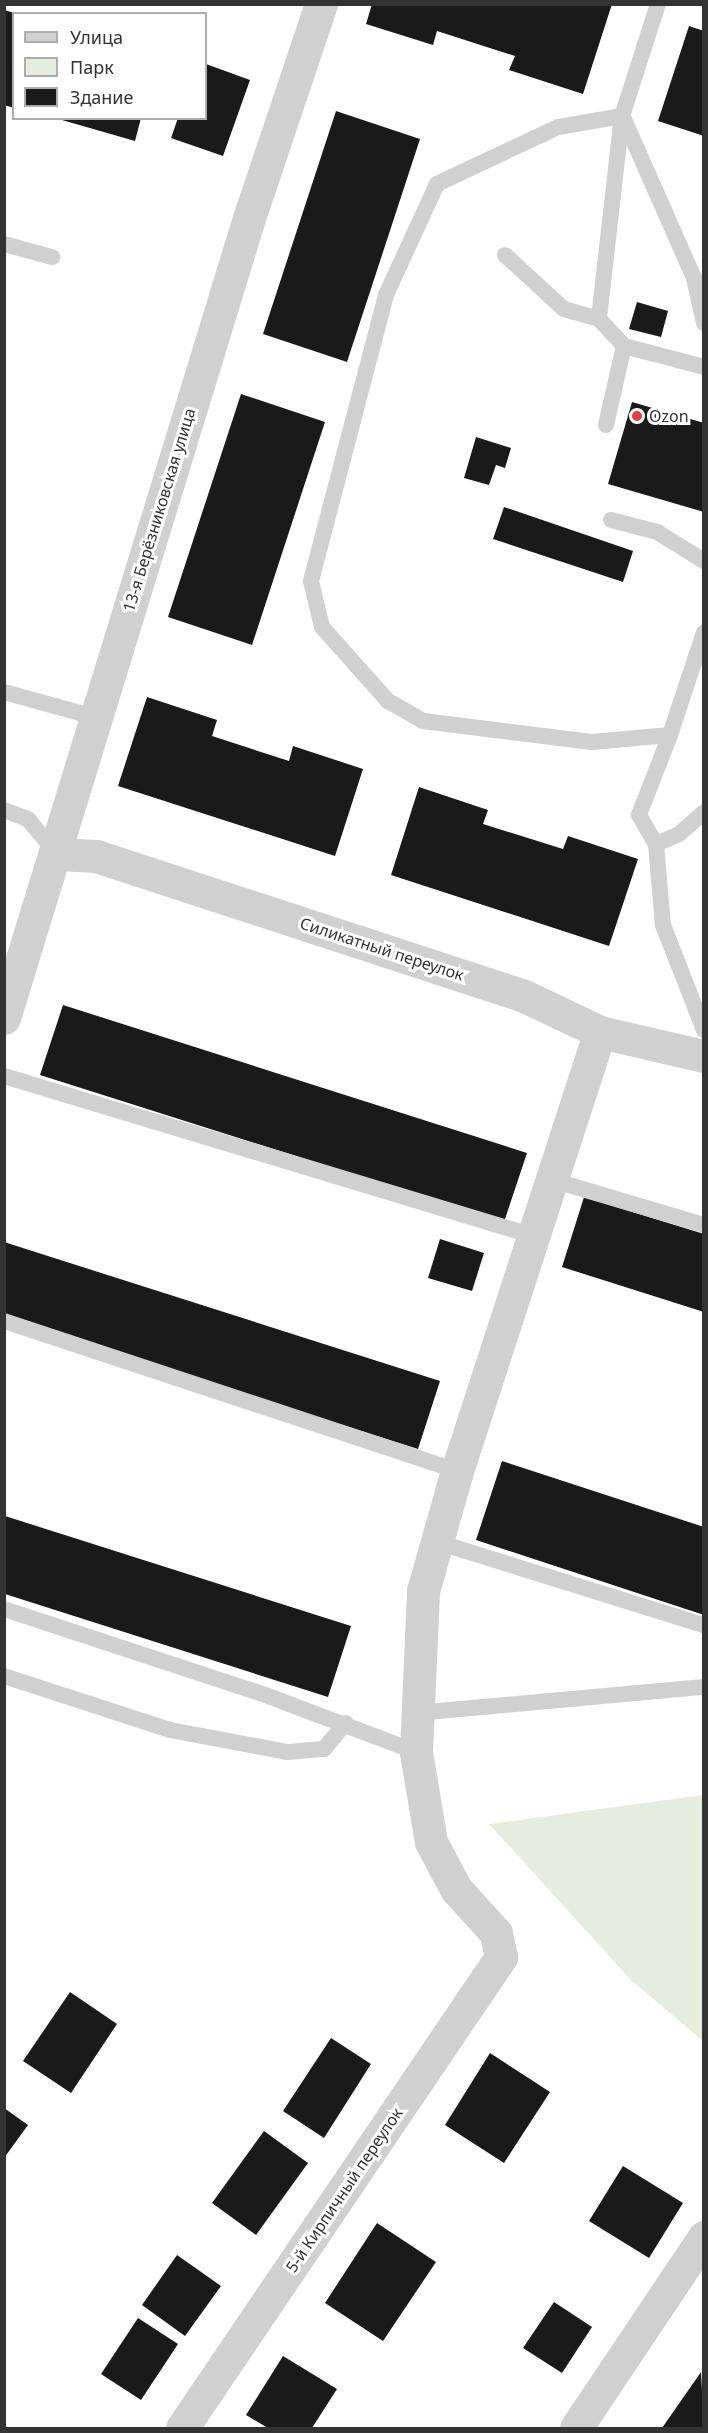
<!DOCTYPE html>
<html>
<head>
<meta charset="utf-8">
<style>
	body { margin:0 }
	#map { position:relative; width:708px; height:2433px; overflow:hidden; background:#fff; font-family:"Noto Sans",sans-serif }
	div>[style] { position:absolute }
	.green>* { inset:0; background:#e6ecdf }
	.building>* { inset:0; background:#1a1a1a }
	.lane>* { height:16px; margin:-8px; padding:0 8px; transform-origin:8px; border-radius:8px; background:#d0d0d0 }
	.street>* { height:33px; margin:-16.5px; padding:0 16.5px; transform-origin:16.5px; border-radius:16.5px; background:#d0d0d0 }
	.dots>* { width:16px; height:16px; translate:-50% -50%; box-sizing:border-box; border:3px solid #fff; border-radius:50% }
	span { translate:-50% -50%; white-space:nowrap; text-align:center; line-height:1.15; -webkit-text-stroke:6px #fff; paint-order:stroke }
	.poi-label { font-size:16px; color:#333 }
	.left { translate:0 -50%; text-align:left }
	.street-label { font-size:16px; color:#333 }
	.frame { position:absolute; inset:0; border:6px solid #333; pointer-events:none }
	.legend { position:absolute; left:12px; top:12px; width:195px; height:108px; box-sizing:border-box; background:#fff; border:2px solid #adadad; margin:0; padding:8px 10px; list-style:none; font-size:18px; color:#333 }
	.legend li { display:flex; align-items:center; gap:12px; height:30px }
	.legend b { width:30px; border:2px solid #adadad }
</style>
</head>
<body>
<div id="map">
	<div class="green">
		<div style="clip-path:polygon(703px 1795px,704px 1795px,703px 2041px,631px 1980px,489px 1824px)"></div>
	</div>
	<div class="building">
		<div style="clip-path:polygon(372px 4px,612px 4px,583px 94px,509px 70px,515px 56px,437px 31px,433px 45px,366px 24px)"></div>
		<div style="clip-path:polygon(4px 10px,14px 13px,14px 108px,4px 105px)"></div>
		<div style="clip-path:polygon(689px 26px,704px 31px,704px 136px,658px 121px)"></div>
		<div style="clip-path:polygon(206px 64px,250px 80px,223px 156px,171px 138px,178px 118px,206px 118px)"></div>
		<div style="clip-path:polygon(336px 111px,420px 139px,347px 362px,263px 334px)"></div>
		<div style="clip-path:polygon(55px 118px,141px 118px,135px 141px)"></div>
		<div style="clip-path:polygon(637px 302px,668px 311px,661px 337px,629px 329px)"></div>
		<div style="clip-path:polygon(241px 394px,325px 422px,252px 645px,168px 617px)"></div>
		<div style="clip-path:polygon(632px 402px,704px 423px,704px 512px,608px 484px)"></div>
		<div style="clip-path:polygon(476px 437px,511px 448px,505px 468px,496px 465px,489px 485px,464px 478px)"></div>
		<div style="clip-path:polygon(504px 507px,633px 551px,623px 582px,493px 539px)"></div>
		<div style="clip-path:polygon(147px 697px,217px 720px,212px 736px,289px 761px,293px 746px,363px 769px,335px 856px,118px 786px)"></div>
		<div style="clip-path:polygon(419px 787px,488px 810px,483px 824px,563px 849px,568px 836px,638px 859px,609px 946px,391px 875px)"></div>
		<div style="clip-path:polygon(63px 1005px,527px 1153px,504px 1222px,40px 1075px)"></div>
		<div style="clip-path:polygon(584px 1197px,704px 1234px,704px 1312px,562px 1267px)"></div>
		<div style="clip-path:polygon(440px 1239px,484px 1253px,472px 1291px,428px 1278px)"></div>
		<div style="clip-path:polygon(4px 1242px,440px 1381px,418px 1449px,4px 1317px)"></div>
		<div style="clip-path:polygon(502px 1461px,704px 1527px,704px 1615px,476px 1540px)"></div>
		<div style="clip-path:polygon(5px 1516px,351px 1626px,328px 1697px,5px 1594px)"></div>
		<div style="clip-path:polygon(70px 1992px,117px 2024px,71px 2093px,23px 2061px)"></div>
		<div style="clip-path:polygon(331px 2038px,371px 2064px,324px 2138px,283px 2111px)"></div>
		<div style="clip-path:polygon(490px 2053px,550px 2092px,504px 2163px,445px 2125px)"></div>
		<div style="clip-path:polygon(4px 2108px,28px 2125px,4px 2158px)"></div>
		<div style="clip-path:polygon(264px 2131px,308px 2163px,256px 2235px,212px 2203px)"></div>
		<div style="clip-path:polygon(623px 2166px,683px 2203px,649px 2258px,589px 2221px)"></div>
		<div style="clip-path:polygon(377px 2223px,436px 2262px,383px 2341px,325px 2303px)"></div>
		<div style="clip-path:polygon(177px 2255px,221px 2286px,185px 2336px,142px 2305px)"></div>
		<div style="clip-path:polygon(554px 2302px,592px 2327px,562px 2373px,523px 2348px)"></div>
		<div style="clip-path:polygon(138px 2318px,178px 2344px,141px 2400px,101px 2374px)"></div>
		<div style="clip-path:polygon(283px 2356px,337px 2389px,312px 2428px,268px 2428px,246px 2415px)"></div>
		<div style="clip-path:polygon(701px 2372px,704px 2428px,662px 2428px)"></div>
	</div>
	<div class="lane">
		<div style="left:658px;top:4px;width:118px;rotate:107.8deg"></div>
		<div style="left:622px;top:116px;width:65px;rotate:170.2deg"></div>
		<div style="left:558px;top:127px;width:134px;rotate:154.8deg"></div>
		<div style="left:437px;top:184px;width:122px;rotate:114.7deg"></div>
		<div style="left:386px;top:295px;width:296px;rotate:104.7deg"></div>
		<div style="left:311px;top:581px;width:47px;rotate:76.6deg"></div>
		<div style="left:322px;top:627px;width:99px;rotate:48.3deg"></div>
		<div style="left:388px;top:701px;width:40px;rotate:29.7deg"></div>
		<div style="left:423px;top:721px;width:170px;rotate:7.1deg"></div>
		<div style="left:592px;top:742px;width:78px;rotate:-5.1deg"></div>
		<div style="left:670px;top:735px;width:86px;rotate:111.2deg"></div>
		<div style="left:639px;top:815px;width:34px;rotate:60deg"></div>
		<div style="left:656px;top:844px;width:81px;rotate:85.1deg"></div>
		<div style="left:663px;top:925px;width:113px;rotate:68.7deg"></div>
		<div style="left:622px;top:116px;width:204px;rotate:96.5deg"></div>
		<div style="left:599px;top:319px;width:37px;rotate:47deg"></div>
		<div style="left:624px;top:346px;width:83px;rotate:14.7deg"></div>
		<div style="left:623px;top:117px;width:176px;rotate:66.2deg"></div>
		<div style="left:694px;top:278px;width:46px;rotate:77.5deg"></div>
		<div style="left:4px;top:244px;width:50px;rotate:15.2deg"></div>
		<div style="left:505px;top:255px;width:80px;rotate:42.5deg"></div>
		<div style="left:564px;top:309px;width:36px;rotate:16deg"></div>
		<div style="left:606px;top:425px;width:81px;rotate:-77.2deg"></div>
		<div style="left:611px;top:520px;width:48px;rotate:14.6deg"></div>
		<div style="left:657px;top:532px;width:55px;rotate:31.7deg"></div>
		<div style="left:4px;top:692px;width:94px;rotate:15.4deg"></div>
		<div style="left:670px;top:735px;width:108px;rotate:-71.7deg"></div>
		<div style="left:4px;top:810px;width:26px;rotate:21deg"></div>
		<div style="left:28px;top:819px;width:43px;rotate:50.7deg"></div>
		<div style="left:656px;top:844px;width:25px;rotate:-23deg"></div>
		<div style="left:679px;top:834px;width:33px;rotate:-41deg"></div>
		<div style="left:4px;top:1076px;width:554px;rotate:16.8deg"></div>
		<div style="left:552px;top:1180px;width:159px;rotate:16.5deg"></div>
		<div style="left:4px;top:1321px;width:477px;rotate:18.3deg"></div>
		<div style="left:437px;top:1542px;width:280px;rotate:17.3deg"></div>
		<div style="left:4px;top:1609px;width:278px;rotate:18.2deg"></div>
		<div style="left:268px;top:1696px;width:158px;rotate:20.7deg"></div>
		<div style="left:4px;top:1676px;width:175px;rotate:18deg"></div>
		<div style="left:170px;top:1730px;width:120px;rotate:10.6deg"></div>
		<div style="left:288px;top:1752px;width:36px;rotate:-5deg"></div>
		<div style="left:324px;top:1749px;width:34px;rotate:-50deg"></div>
		<div style="left:417px;top:1713px;width:288px;rotate:-5.2deg"></div>
	</div>
	<div class="street">
		<div style="left:57px;top:854px;width:39px;rotate:3deg"></div>
		<div style="left:96px;top:856px;width:448px;rotate:18.1deg"></div>
		<div style="left:522px;top:995px;width:86px;rotate:25.4deg"></div>
		<div style="left:600px;top:1032px;width:107px;rotate:13deg"></div>
		<div style="left:4px;top:1018px;width:837px;rotate:-72.97deg"></div>
		<div style="left:249px;top:218px;width:226px;rotate:-71.4deg"></div>
		<div style="left:182px;top:2428px;width:569px;rotate:-55.89deg"></div>
		<div style="left:501px;top:1957px;width:25px;rotate:-102deg"></div>
		<div style="left:496px;top:1933px;width:59px;rotate:-132.3deg"></div>
		<div style="left:456px;top:1889px;width:53px;rotate:-118deg"></div>
		<div style="left:431px;top:1842px;width:91px;rotate:-99.5deg"></div>
		<div style="left:416px;top:1752px;width:161px;rotate:-87.5deg"></div>
		<div style="left:423px;top:1591px;width:125px;rotate:-74.2deg"></div>
		<div style="left:457px;top:1471px;width:462px;rotate:-72deg"></div>
		<div style="left:576px;top:2428px;width:230px;rotate:-56.2deg"></div>
	</div>
	<div class="dots">
		<div style="left:637px;top:416px;background:#e63946"></div>
	</div>
	<div class="poi-label">
		<span class="left" style="left:649px;top:416px">Ozon</span>
	</div>
	<div class="street-label">
		<span style="left:159px;top:510px;rotate:-73deg">13-я Берёзниковская улица</span>
		<span style="left:382px;top:949px;rotate:18deg">Силикатный переулок</span>
		<span style="left:344px;top:2190px;rotate:-56deg">5-й Кирпичный переулок</span>
	</div>
	<div class="frame"></div>
	<ul class="legend">
	<li><b style="height:8px;background:#d0d0d0"></b>Улица</li>
	<li><b style="height:16px;background:#e6ecdf"></b>Парк</li>
	<li><b style="height:16px;background:#1a1a1a"></b>Здание</li>
	</ul>
</div>
</body>
</html>
